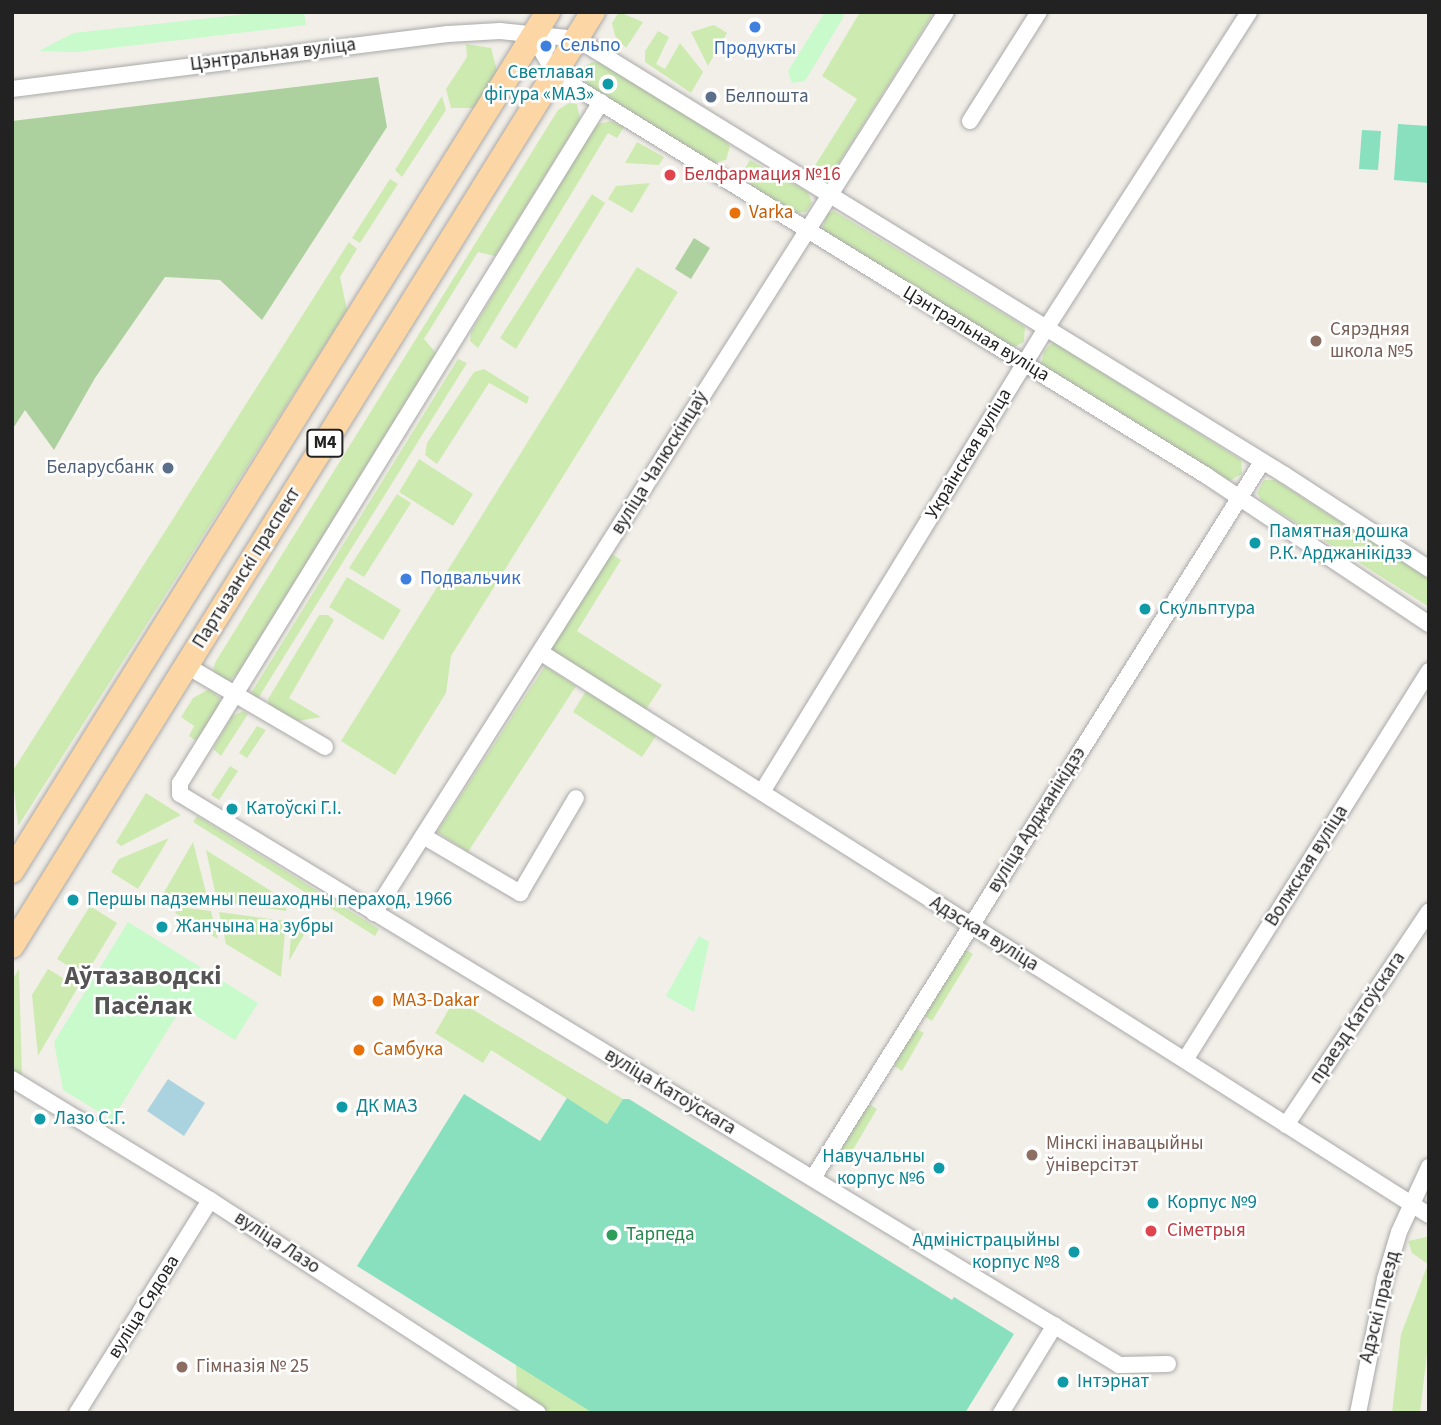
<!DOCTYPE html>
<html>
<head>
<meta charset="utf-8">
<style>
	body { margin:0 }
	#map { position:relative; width:1441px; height:1425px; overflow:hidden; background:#f2efe9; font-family:"Source Sans 3",sans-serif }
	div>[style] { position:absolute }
	.grass>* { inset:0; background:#cdebb0 }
	.forest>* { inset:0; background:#add19e }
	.park>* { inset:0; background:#c8facc }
	.pitch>* { inset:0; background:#88e0be }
	.water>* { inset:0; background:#aad3df }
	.roads { filter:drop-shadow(0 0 2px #a9a9a9) drop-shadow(0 0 2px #a9a9a9) }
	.minor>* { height:16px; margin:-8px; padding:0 8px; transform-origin:8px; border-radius:8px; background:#fff }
	.primary>* { height:24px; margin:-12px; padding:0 12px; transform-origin:12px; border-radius:12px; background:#fcd6a4 }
	.dots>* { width:19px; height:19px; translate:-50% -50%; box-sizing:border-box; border:4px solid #fff; border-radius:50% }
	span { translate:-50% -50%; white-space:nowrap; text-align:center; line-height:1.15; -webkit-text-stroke:5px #fff; paint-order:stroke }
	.shield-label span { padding:2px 5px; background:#fff; border:2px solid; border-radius:5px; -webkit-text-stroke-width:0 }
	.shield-label { font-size:18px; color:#222; font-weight:700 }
	.shop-label { font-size:19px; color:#366cbe }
	.left { translate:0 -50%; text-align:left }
	.street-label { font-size:19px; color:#222 }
	.culture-label { font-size:19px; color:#0d838f }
	.right { translate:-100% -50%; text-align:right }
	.service-label { font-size:19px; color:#4e5e75 }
	.health-label { font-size:19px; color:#be3a42 }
	.food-label { font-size:19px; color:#c56008 }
	.education-label { font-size:19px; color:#785e54 }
	.leisure-label { font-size:19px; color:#27864d }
	.district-label { font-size:26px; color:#555; font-weight:700 }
	.frame { position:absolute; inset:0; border:14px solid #222; pointer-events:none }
</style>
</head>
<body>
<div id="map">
	<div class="grass">
		<div style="clip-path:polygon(619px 12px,643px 22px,626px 48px,615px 36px,612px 23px)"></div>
		<div style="clip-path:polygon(860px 12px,934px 12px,830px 177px,814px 167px,857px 99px,822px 76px)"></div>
		<div style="clip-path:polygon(714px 25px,727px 33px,708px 66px,691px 32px)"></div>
		<div style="clip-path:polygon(658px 31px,669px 37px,656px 64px,665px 69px,680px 43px,703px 72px,691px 93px,645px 62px,645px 51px)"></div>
		<div style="clip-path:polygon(466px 44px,491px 48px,498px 74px,477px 108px,451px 108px,446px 89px,467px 57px)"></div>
		<div style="clip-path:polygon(592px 62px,604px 63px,724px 139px,730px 146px,726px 160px,712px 163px,589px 87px,583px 77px,584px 67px)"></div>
		<div style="clip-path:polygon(442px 96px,446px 110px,402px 177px,395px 170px)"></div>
		<div style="clip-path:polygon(569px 103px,577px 104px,580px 119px,495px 256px,478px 252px,424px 339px,436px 353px,239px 672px,229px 681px,218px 677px,213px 669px,216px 661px,558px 110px)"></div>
		<div style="clip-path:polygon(611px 121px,624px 127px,617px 138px,608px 133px,478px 348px,470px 341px,471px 332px,592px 131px,598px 124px)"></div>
		<div style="clip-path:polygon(637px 142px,664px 157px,659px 165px,625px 163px)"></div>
		<div style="clip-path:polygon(750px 160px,808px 192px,812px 203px,806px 212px,795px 213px,745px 181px,741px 175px)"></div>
		<div style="clip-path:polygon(390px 179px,398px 184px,360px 243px,352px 238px)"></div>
		<div style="clip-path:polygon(650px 183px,632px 213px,608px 199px,616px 186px)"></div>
		<div style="clip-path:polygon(592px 194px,605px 203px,516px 349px,500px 338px)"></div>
		<div style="clip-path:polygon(834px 211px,1025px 327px,1024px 342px,1012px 348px,822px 230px,827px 214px)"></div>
		<div style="clip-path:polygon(349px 242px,357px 249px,340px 277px,347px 310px,18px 826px,12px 772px)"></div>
		<div style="clip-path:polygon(637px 267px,678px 292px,451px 656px,446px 693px,395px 775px,341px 741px)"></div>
		<div style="clip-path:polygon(1053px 342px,1241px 460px,1242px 474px,1229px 481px,1041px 364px,1044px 351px)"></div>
		<div style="clip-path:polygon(458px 359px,467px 363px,257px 700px,253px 697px,251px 693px)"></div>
		<div style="clip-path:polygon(484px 369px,529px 397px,527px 404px,489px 383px,437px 464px,425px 455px,427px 443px,474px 372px)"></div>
		<div style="clip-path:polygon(419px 459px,473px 494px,453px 526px,399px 492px)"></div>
		<div style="clip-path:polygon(1264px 480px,1275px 480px,1429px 579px,1429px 607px,1262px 501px,1257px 493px)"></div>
		<div style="clip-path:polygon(397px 494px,411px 503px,364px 577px,349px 568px)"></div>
		<div style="clip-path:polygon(610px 553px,621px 560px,577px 631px,662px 685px,645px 711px,550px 650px)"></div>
		<div style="clip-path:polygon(347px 577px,401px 610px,383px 640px,329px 607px)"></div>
		<div style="clip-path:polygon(319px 615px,328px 615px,334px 620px,289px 698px,321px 717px,298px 721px,269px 707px,268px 699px)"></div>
		<div style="clip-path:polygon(545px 666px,576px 686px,468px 852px,437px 832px)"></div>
		<div style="clip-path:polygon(209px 689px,220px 698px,218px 709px,196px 741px,189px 736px,194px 726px,181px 717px,193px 698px)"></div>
		<div style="clip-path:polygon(586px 691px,656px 736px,642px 757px,573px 712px)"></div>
		<div style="clip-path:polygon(243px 711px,248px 714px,221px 756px,213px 749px,232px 716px)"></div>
		<div style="clip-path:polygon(257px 726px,266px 730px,247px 758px,239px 753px)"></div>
		<div style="clip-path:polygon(230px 766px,238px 771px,219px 800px,211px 795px)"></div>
		<div style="clip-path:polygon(146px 793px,181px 815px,121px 846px,116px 842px)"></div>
		<div style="clip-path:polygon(197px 816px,379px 929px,375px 936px,193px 822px)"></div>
		<div style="clip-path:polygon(169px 838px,138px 889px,111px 872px,119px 859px)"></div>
		<div style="clip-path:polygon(193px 842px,208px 900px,163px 894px)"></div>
		<div style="clip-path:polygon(206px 850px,287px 901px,286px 911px,217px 901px)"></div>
		<div style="clip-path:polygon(90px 906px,117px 923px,85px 976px,57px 959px)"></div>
		<div style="clip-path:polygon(179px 907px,211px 911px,218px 939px,175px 913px)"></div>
		<div style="clip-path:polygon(219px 912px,286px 921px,281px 977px,226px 944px)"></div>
		<div style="clip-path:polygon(292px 922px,310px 924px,289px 961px)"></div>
		<div style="clip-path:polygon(963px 948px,973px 954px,932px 1021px,922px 1015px)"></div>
		<div style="clip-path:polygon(19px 969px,22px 1077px,12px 1071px,12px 980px)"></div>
		<div style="clip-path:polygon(48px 969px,78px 987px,38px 1056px,32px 995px)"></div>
		<div style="clip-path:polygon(455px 999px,623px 1099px,607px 1124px,491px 1050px,483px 1063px,435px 1033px)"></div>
		<div style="clip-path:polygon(913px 1027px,924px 1033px,902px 1071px,891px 1064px)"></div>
		<div style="clip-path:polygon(867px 1103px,877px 1109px,848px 1158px,838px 1152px)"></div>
		<div style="clip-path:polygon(1426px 1237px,1429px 1238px,1429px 1336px,1420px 1413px,1392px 1413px,1401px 1334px,1428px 1264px,1412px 1253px,1408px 1241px)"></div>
		<div style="clip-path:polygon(554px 1342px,631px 1413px,551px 1413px,517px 1391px,516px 1365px)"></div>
	</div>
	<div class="forest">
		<div style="clip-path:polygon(378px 77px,387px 127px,262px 320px,220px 280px,165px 277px,95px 378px,54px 450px,25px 410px,12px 430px,12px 121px)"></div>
		<div style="clip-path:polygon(694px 238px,710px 248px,691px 279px,675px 269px)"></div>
	</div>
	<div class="park">
		<div style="clip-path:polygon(265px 12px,304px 12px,306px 25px,77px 52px,39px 51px,73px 33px)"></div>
		<div style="clip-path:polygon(825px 12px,844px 12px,843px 18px,805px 81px,792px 83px,788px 71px)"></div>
		<div style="clip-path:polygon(128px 922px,258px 1003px,235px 1040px,182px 1007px,112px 1120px,63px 1090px,54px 1042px)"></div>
		<div style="clip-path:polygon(699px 936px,709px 942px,694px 1012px,666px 996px)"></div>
	</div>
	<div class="pitch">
		<div style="clip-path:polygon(1398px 124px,1429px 126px,1429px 183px,1394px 180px)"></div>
		<div style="clip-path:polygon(1362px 130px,1381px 131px,1378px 170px,1359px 169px)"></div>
		<div style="clip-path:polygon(464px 1094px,540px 1141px,567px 1098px,607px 1124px,623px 1099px,629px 1099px,952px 1300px,954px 1297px,1014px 1334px,965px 1413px,593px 1413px,357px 1266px)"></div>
	</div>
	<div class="water">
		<div style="clip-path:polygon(168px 1079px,205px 1103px,184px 1136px,147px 1111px)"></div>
	</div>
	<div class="roads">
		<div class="minor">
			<div style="left:533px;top:36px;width:45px;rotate:59.5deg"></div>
			<div style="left:556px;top:75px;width:765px;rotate:31.63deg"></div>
			<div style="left:1207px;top:476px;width:267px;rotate:33.7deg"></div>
			<div style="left:12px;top:89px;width:439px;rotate:-7.2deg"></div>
			<div style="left:448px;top:34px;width:52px;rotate:-3.3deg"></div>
			<div style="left:500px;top:31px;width:77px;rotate:5.9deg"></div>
			<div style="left:577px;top:39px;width:831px;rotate:31.63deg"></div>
			<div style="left:1285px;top:475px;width:172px;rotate:33.1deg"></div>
			<div style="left:601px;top:102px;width:801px;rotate:121.72deg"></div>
			<div style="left:180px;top:783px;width:11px;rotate:90deg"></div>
			<div style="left:180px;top:794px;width:1099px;rotate:31.3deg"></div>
			<div style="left:1119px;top:1365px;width:49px;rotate:-1.2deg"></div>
			<div style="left:970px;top:121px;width:129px;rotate:-57.7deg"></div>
			<div style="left:540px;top:652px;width:1052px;rotate:32.35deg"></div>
			<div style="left:187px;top:666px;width:160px;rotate:30.4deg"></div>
			<div style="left:762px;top:792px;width:542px;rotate:-58.51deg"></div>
			<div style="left:1045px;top:330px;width:378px;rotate:-57.3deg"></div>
			<div style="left:423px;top:836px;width:113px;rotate:30.4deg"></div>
			<div style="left:520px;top:893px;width:110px;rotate:-59.5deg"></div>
			<div style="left:374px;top:913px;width:1067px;rotate:-57.59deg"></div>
			<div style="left:1185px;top:1060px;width:459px;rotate:-57.9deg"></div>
			<div style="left:12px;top:1079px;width:232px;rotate:31.4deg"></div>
			<div style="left:210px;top:1200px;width:391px;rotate:33deg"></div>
			<div style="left:1286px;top:1125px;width:257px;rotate:-56.2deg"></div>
			<div style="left:813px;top:1178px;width:845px;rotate:-57.91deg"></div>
			<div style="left:77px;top:1413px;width:251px;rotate:-58deg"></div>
			<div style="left:1001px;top:1413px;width:103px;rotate:-58.5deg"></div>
			<div style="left:1358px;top:1413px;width:137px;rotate:-78.6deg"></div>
			<div style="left:1385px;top:1279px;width:49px;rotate:-73.4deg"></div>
			<div style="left:1399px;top:1232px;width:72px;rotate:-65.2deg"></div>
		</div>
		<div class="primary">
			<div style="left:12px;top:871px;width:1013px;rotate:-58.04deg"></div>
			<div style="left:12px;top:946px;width:1100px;rotate:-58.12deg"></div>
		</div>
	</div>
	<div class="dots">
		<div style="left:755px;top:27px;background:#3f7fe0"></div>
		<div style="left:546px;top:46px;background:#3f7fe0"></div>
		<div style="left:608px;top:84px;background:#0f9aa8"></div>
		<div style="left:711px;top:97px;background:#5c6f8a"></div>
		<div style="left:670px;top:175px;background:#e0444e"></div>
		<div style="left:735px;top:213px;background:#e8710a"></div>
		<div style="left:1316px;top:341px;background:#8d6e63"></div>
		<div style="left:168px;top:468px;background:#5c6f8a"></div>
		<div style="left:1255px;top:543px;background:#0f9aa8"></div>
		<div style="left:406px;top:579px;background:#3f7fe0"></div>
		<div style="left:1145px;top:609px;background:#0f9aa8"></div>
		<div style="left:232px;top:809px;background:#0f9aa8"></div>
		<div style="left:73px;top:900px;background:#0f9aa8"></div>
		<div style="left:162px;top:927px;background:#0f9aa8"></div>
		<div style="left:378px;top:1001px;background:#e8710a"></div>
		<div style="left:359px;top:1050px;background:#e8710a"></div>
		<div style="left:342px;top:1107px;background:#0f9aa8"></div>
		<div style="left:40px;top:1119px;background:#0f9aa8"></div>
		<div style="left:1032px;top:1155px;background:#8d6e63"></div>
		<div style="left:939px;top:1168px;background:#0f9aa8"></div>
		<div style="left:1153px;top:1203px;background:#0f9aa8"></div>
		<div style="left:1151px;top:1231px;background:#e0444e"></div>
		<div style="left:612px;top:1235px;background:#2e9e5b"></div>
		<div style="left:1074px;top:1252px;background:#0f9aa8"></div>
		<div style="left:182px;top:1367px;background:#8d6e63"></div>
		<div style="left:1063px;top:1382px;background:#0f9aa8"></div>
	</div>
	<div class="shield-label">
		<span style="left:325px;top:443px">М4</span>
	</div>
	<div class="shop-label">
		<span class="left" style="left:560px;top:46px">Сельпо</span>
		<span style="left:755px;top:49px">Продукты</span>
		<span class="left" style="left:420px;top:579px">Подвальчик</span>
	</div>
	<div class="street-label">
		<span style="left:273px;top:55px;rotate:-7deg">Цэнтральная вуліца</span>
		<span style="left:976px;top:334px;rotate:31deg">Цэнтральная вуліца</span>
		<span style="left:969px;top:454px;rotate:-59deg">Украінская вуліца</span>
		<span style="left:660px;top:463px;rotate:-58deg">вуліца Чалюскінцаў</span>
		<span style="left:247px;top:568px;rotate:-58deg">Партызанскі праспект</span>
		<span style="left:1037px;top:820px;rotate:-58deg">вуліца Арджанікідзэ</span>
		<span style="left:1307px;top:866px;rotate:-58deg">Волжская вуліца</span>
		<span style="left:984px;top:934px;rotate:32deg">Адэская вуліца</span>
		<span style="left:1358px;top:1018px;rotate:-56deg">праезд Катоўскага</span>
		<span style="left:670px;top:1092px;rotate:31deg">вуліца Катоўскага</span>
		<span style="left:277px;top:1243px;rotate:33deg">вуліца Лазо</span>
		<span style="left:144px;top:1307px;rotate:-58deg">вуліца Сядова</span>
		<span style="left:1380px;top:1307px;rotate:-76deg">Адэскі праезд</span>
	</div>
	<div class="culture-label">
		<span class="right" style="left:594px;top:84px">Светлавая<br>фігура «МАЗ»</span>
		<span class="left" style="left:1269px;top:543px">Памятная дошка<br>Р.К. Арджанікідзэ</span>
		<span class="left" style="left:1159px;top:609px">Скульптура</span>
		<span class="left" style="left:246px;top:809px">Катоўскі Г.І.</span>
		<span class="left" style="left:87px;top:900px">Першы падземны пешаходны пераход, 1966</span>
		<span class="left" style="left:176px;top:927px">Жанчына на зубры</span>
		<span class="left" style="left:356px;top:1107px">ДК МАЗ</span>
		<span class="left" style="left:54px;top:1119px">Лазо С.Г.</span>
		<span class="right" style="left:925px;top:1168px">Навучальны<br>корпус №6</span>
		<span class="left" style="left:1167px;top:1203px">Корпус №9</span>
		<span class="right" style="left:1060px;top:1252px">Адміністрацыйны<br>корпус №8</span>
		<span class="left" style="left:1077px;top:1382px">Інтэрнат</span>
	</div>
	<div class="service-label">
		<span class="left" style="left:725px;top:97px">Белпошта</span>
		<span class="right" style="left:154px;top:468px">Беларусбанк</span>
	</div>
	<div class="health-label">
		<span class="left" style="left:684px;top:175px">Белфармация №16</span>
		<span class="left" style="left:1167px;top:1231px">Сіметрыя</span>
	</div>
	<div class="food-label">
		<span class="left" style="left:749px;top:213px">Varka</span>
		<span class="left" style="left:392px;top:1001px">МАЗ-Dakar</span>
		<span class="left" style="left:373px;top:1050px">Самбука</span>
	</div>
	<div class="education-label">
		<span class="left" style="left:1330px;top:341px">Сярэдняя<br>школа №5</span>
		<span class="left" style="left:1046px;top:1155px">Мінскі інавацыйны<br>ўніверсітэт</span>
		<span class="left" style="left:196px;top:1367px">Гімназія № 25</span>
	</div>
	<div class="leisure-label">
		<span class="left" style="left:626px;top:1235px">Тарпеда</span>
	</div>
	<div class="district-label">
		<span style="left:143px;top:991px">Аўтазаводскі<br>Пасёлак</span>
	</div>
	<div class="frame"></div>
</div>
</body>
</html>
